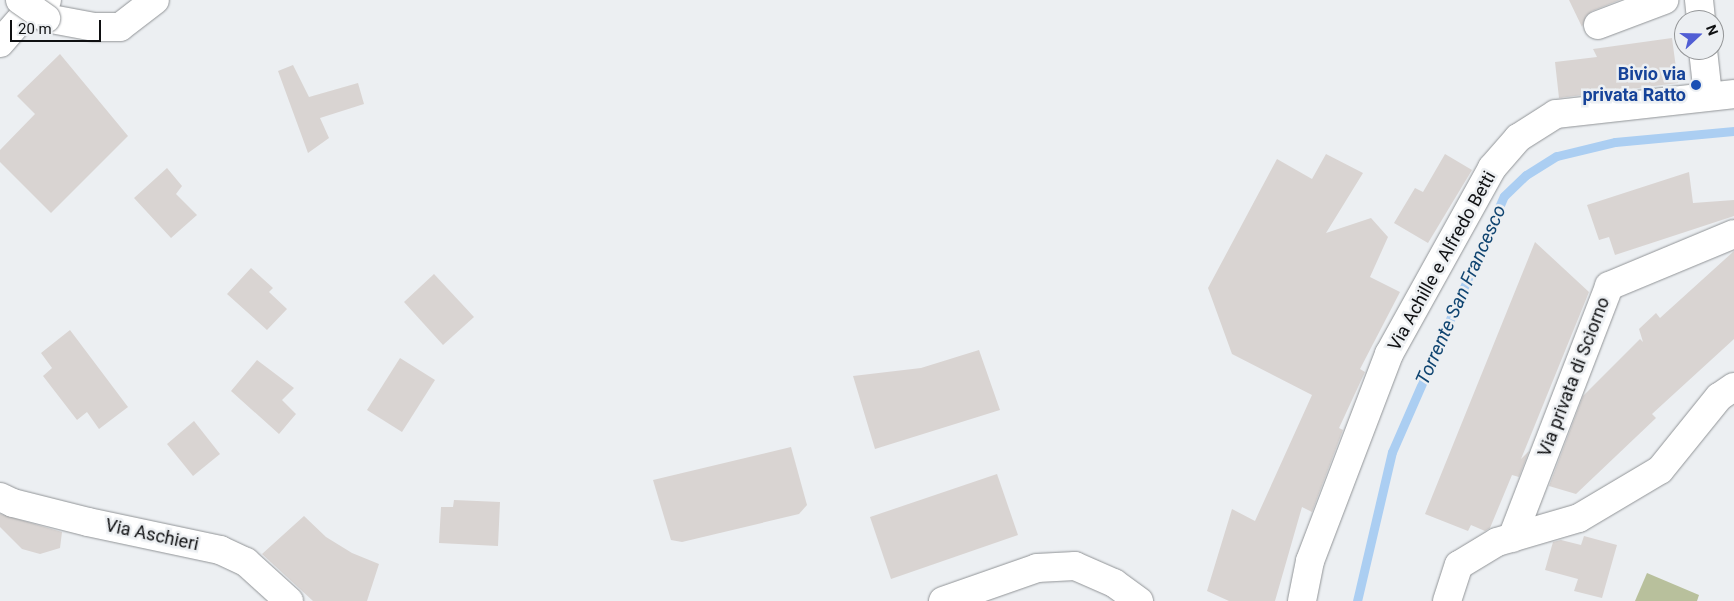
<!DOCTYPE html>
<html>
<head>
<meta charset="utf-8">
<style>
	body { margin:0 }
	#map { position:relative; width:1734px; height:601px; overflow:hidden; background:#eceff2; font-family:Roboto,sans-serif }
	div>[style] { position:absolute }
	.green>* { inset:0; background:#b8c09c }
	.stream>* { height:9px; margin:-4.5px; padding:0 4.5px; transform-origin:4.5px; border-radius:4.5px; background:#abcef2 }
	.building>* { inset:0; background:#d9d4d2 }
	.roads { filter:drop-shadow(0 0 1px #919497) drop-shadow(0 0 1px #919497) }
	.street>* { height:28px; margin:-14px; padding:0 14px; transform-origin:14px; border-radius:14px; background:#fff }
	.secondary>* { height:28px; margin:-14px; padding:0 14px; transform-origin:14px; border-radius:14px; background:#fff }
	.bridges { filter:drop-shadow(0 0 1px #919497) drop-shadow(0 0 1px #919497) }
	.street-bridge>* { height:28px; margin:-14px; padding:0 14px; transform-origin:14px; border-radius:14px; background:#fff }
	.dots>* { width:14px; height:14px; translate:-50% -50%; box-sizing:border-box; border:2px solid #eceff2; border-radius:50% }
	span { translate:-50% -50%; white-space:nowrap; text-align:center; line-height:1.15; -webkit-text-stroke:5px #eceff2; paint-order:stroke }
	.transit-label { font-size:18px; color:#164399; font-weight:700 }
	.right { translate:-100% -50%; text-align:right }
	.street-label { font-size:18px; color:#0f1012 }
	.water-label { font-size:19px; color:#104571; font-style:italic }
	.north { position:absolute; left:1674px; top:10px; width:50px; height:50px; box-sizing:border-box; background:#eceff2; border:1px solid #949698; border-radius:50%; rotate:69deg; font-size:14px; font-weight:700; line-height:20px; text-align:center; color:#0f1012 }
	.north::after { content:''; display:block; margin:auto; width:18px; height:22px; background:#515ed4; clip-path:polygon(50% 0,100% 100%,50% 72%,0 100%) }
	.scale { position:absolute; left:10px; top:20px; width:91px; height:22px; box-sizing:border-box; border:2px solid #0f1012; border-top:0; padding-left:6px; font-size:15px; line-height:18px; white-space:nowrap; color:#0f1012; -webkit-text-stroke:4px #eceff2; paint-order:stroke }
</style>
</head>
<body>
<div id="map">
	<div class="green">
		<div style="clip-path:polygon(1647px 573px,1699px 595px,1697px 601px,1635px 601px)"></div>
	</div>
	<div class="stream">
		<div style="left:1357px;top:601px;width:153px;rotate:-76.8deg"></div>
		<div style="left:1392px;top:452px;width:279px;rotate:-66.4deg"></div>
		<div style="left:1504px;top:196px;width:30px;rotate:-44deg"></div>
		<div style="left:1526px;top:175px;width:36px;rotate:-32deg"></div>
		<div style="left:1557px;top:156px;width:60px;rotate:-13.6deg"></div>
		<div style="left:1615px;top:142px;width:120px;rotate:-5.3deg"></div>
	</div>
	<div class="building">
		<div style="clip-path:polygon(1569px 0,1620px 0,1592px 11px,1586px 16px,1582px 27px)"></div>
		<div style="clip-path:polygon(1672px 38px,1678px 83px,1559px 98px,1555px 62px,1597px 57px,1593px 49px)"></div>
		<div style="clip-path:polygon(60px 54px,128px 136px,51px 213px,0 162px,0 150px,35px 114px,17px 96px)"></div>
		<div style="clip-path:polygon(293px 65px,309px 97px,358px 83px,364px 104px,320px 118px,329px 138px,308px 153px,278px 71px)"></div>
		<div style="clip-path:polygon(1326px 154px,1363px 173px,1326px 233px,1371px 218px,1388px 237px,1370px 277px,1400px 292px,1360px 369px,1365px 372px,1339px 428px,1343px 430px,1312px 512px,1302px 507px,1275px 601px,1229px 601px,1207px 591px,1232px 509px,1255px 521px,1312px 395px,1232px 354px,1208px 288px,1277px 159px,1312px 179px)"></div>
		<div style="clip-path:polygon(1445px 154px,1472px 170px,1428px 243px,1394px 223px,1415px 188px,1423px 192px)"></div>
		<div style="clip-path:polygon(167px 168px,182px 186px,176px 194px,197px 215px,171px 238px,134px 198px)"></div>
		<div style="clip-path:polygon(1689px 172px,1693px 203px,1734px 200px,1734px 216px,1615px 255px,1609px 237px,1599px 240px,1587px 205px)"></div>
		<div style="clip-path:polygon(1535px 242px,1589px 292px,1521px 459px,1529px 451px,1519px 477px,1512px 475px,1490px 528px,1485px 531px,1471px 525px,1468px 531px,1425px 514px)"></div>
		<div style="clip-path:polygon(1734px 251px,1734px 339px,1652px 414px,1656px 418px,1576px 494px,1549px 486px,1583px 396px,1640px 339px,1643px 342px,1639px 329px,1656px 313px,1660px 318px)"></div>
		<div style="clip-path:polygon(251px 268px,273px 288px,269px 292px,287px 309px,267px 330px,227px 294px)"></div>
		<div style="clip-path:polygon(434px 274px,474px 317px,443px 345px,404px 302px)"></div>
		<div style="clip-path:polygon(70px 330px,128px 407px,99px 429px,87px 412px,77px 420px,43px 376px,52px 368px,41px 353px)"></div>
		<div style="clip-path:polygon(979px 350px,1000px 410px,875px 449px,853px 376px,921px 368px)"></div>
		<div style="clip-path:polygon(400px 358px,435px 380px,402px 432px,367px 410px)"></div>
		<div style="clip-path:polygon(257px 360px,294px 388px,282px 400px,296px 414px,279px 434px,231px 391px)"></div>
		<div style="clip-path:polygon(194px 421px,220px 454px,193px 476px,167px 444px)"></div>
		<div style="clip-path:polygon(791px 447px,807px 505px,799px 514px,682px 542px,671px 540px,653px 480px)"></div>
		<div style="clip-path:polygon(997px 474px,1018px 535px,891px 579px,870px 517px)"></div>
		<div style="clip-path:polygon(454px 500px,500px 502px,498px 546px,439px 543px,441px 507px,453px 507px)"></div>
		<div style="clip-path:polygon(0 514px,62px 532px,60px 548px,40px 554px,22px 549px,0 527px)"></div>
		<div style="clip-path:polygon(304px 516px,326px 537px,352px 553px,379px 564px,367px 601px,313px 601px,262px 554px)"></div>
		<div style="clip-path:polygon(1584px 536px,1617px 545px,1602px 598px,1574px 591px,1578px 579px,1545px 570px,1553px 542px,1561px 540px,1581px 545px)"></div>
	</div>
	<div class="roads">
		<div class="street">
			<div style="left:1699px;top:0;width:20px;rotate:84deg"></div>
			<div style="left:46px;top:18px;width:49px;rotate:10.6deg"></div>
			<div style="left:94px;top:27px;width:26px"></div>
			<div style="left:120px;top:27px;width:44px;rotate:-37.6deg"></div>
			<div style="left:1598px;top:25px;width:71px;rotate:-20.7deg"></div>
			<div style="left:0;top:43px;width:32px;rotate:-49deg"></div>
			<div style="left:21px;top:19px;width:32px;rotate:-36deg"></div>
			<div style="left:1703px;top:50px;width:45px;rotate:83.7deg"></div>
			<div style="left:0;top:497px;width:14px;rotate:25deg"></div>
			<div style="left:13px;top:503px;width:77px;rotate:14.2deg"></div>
			<div style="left:88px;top:522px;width:135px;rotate:12deg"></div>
			<div style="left:220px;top:550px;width:29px;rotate:25deg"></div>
			<div style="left:246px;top:562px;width:58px;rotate:42.2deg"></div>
			<div style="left:1512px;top:538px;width:270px;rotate:-68.9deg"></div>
			<div style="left:1609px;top:286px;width:135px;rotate:-22.6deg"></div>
			<div style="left:943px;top:601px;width:100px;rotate:-19.3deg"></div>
			<div style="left:1037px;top:568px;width:38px;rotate:-3deg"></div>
			<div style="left:1075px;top:566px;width:43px;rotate:23.6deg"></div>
			<div style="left:1114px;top:583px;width:31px;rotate:36deg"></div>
			<div style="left:1447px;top:601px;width:38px;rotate:-72deg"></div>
			<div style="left:1459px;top:565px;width:44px;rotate:-31.2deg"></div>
			<div style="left:1497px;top:542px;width:85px;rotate:-16.3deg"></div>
			<div style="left:1579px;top:518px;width:94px;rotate:-30.7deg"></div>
			<div style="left:1660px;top:470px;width:94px;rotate:-51.1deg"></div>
			<div style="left:1719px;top:397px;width:18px;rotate:-34deg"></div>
		</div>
		<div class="secondary">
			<div style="left:1302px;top:601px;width:41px;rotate:-78.7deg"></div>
			<div style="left:1310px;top:561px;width:222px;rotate:-69.1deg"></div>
			<div style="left:1389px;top:354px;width:213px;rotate:-61deg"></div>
			<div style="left:1492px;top:168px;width:40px;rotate:-49deg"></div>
			<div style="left:1518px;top:138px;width:45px;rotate:-32.3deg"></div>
			<div style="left:1556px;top:114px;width:179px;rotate:-6.4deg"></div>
		</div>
	</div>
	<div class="bridges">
		<div class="street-bridge">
			<div style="left:20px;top:0;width:32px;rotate:35deg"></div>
		</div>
	</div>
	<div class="dots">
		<div style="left:1696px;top:85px;background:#1a4fb4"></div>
	</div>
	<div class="transit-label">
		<span class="right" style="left:1686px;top:85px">Bivio via<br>privata Ratto</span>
	</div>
	<div class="street-label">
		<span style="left:1442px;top:261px;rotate:-61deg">Via Achille e Alfredo Betti</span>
		<span style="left:1574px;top:377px;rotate:-69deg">Via privata di Sciorno</span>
		<span style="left:152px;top:535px;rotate:12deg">Via Aschieri</span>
	</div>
	<div class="water-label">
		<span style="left:1461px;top:295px;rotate:-66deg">Torrente San Francesco</span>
	</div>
	<div class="north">N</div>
	<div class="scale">20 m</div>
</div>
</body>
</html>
